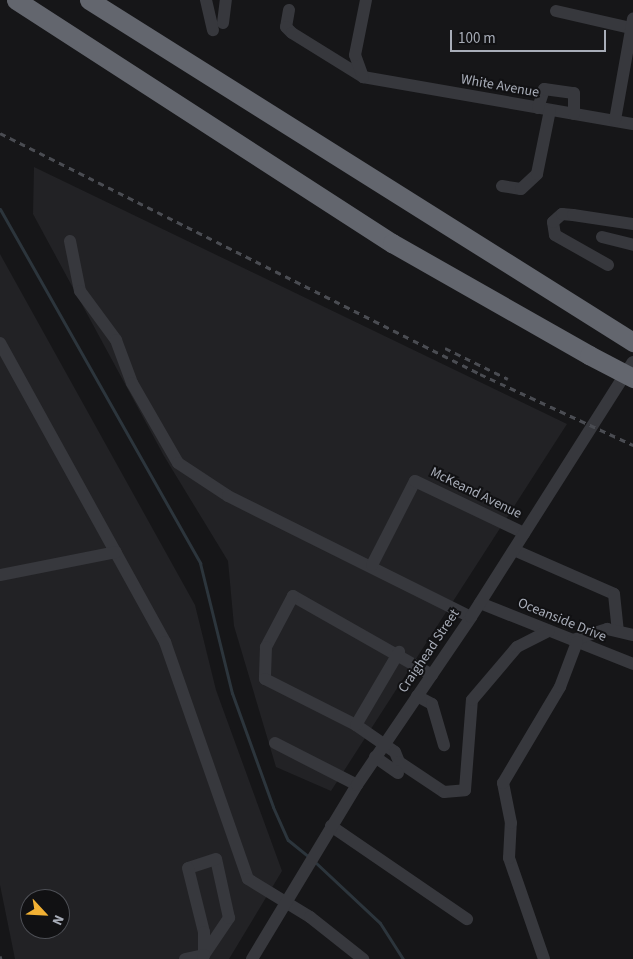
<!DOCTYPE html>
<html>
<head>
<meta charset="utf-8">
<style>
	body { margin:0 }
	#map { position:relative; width:633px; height:959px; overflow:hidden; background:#161618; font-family:"Source Sans 3",sans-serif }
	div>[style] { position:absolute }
	.built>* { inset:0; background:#222225 }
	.stream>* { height:3px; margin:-1.5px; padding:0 1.5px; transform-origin:1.5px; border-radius:1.5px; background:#2c353c }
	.minor>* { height:12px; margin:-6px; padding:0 6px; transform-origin:6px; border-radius:6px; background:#37383d }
	.highway>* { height:19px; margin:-9.5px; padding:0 9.5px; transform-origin:9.5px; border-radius:9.5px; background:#63666e }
	.rail>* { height:3px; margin-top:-1.5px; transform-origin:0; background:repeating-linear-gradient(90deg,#4a4c52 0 6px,transparent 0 11px) }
	.highway-bridge>* { height:19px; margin:-9.5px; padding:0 9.5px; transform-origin:9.5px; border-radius:9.5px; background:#63666e }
	span { translate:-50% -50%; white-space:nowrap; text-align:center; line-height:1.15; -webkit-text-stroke:4px #111113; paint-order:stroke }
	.street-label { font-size:14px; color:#a8adb8 }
	.north { position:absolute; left:20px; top:889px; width:50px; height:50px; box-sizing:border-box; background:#111113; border:1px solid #4d4f55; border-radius:50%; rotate:115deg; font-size:14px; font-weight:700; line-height:20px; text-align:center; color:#a8adb8 }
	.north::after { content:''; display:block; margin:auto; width:18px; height:22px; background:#f2b134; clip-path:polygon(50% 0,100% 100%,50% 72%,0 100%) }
	.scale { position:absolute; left:450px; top:30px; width:156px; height:22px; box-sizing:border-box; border:2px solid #a8adb8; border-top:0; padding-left:6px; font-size:15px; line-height:18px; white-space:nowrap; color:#a8adb8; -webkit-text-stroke:4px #111113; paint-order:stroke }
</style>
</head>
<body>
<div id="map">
	<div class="built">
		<div style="clip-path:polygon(34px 167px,567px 424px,331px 791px,276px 767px,234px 626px,228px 561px,164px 456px,33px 214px)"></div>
		<div style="clip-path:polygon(evenodd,0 254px,195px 605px,216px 690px,282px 871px,229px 959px,15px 959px,0 885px,0 254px,30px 899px,60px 899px,60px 929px,30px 929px,30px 899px)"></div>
	</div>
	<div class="stream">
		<div style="left:0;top:209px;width:407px;rotate:60.5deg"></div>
		<div style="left:200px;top:563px;width:134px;rotate:76.2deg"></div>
		<div style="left:232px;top:693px;width:121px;rotate:70.2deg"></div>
		<div style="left:273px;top:807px;width:36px;rotate:66deg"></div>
		<div style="left:288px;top:840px;width:28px;rotate:39deg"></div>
		<div style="left:315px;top:862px;width:89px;rotate:43.2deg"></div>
		<div style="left:380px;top:923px;width:43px;rotate:57.4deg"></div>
	</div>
	<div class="minor">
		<div style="left:206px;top:0;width:31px;rotate:77deg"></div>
		<div style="left:289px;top:10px;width:17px;rotate:100deg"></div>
		<div style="left:286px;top:27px;width:8px;rotate:45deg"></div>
		<div style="left:292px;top:33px;width:84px;rotate:31.8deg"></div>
		<div style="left:363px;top:77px;width:274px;rotate:9.9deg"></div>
		<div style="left:556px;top:11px;width:77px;rotate:12.8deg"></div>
		<div style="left:223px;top:23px;width:23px;rotate:-83deg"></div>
		<div style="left:363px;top:77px;width:23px;rotate:-110deg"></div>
		<div style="left:355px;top:55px;width:56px;rotate:-78.7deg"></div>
		<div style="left:538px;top:108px;width:20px;rotate:-72deg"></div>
		<div style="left:544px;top:89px;width:30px;rotate:8deg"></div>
		<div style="left:574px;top:93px;width:21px;rotate:90deg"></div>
		<div style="left:615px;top:120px;width:103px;rotate:-79.9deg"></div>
		<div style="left:502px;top:186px;width:19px;rotate:9deg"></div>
		<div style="left:521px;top:189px;width:22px;rotate:-43deg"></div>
		<div style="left:537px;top:174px;width:65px;rotate:-78.5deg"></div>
		<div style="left:602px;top:237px;width:32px;rotate:14deg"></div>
		<div style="left:70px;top:241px;width:51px;rotate:78.7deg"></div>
		<div style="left:80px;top:291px;width:61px;rotate:53.7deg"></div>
		<div style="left:116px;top:340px;width:46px;rotate:69.6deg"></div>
		<div style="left:132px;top:383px;width:92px;rotate:60.1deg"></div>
		<div style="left:178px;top:463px;width:60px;rotate:33.4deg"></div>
		<div style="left:228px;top:496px;width:271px;rotate:26.5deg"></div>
		<div style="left:608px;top:265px;width:61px;rotate:-150.5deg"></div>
		<div style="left:555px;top:235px;width:13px;rotate:-99deg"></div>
		<div style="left:553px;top:222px;width:12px;rotate:-42deg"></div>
		<div style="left:562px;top:214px;width:11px;rotate:5deg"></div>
		<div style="left:573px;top:215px;width:61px;rotate:8.5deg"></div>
		<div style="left:0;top:343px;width:342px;rotate:61.1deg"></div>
		<div style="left:165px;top:642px;width:251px;rotate:70.7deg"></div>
		<div style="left:248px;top:879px;width:73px;rotate:31.5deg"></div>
		<div style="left:310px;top:917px;width:68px;rotate:38.4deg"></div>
		<div style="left:514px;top:550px;width:109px;rotate:23.7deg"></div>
		<div style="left:614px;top:594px;width:36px;rotate:84deg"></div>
		<div style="left:372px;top:565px;width:94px;rotate:-62.9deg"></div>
		<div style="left:415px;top:481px;width:121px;rotate:25.5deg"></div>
		<div style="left:0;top:575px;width:118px;rotate:-11.2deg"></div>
		<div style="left:480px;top:603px;width:165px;rotate:21.7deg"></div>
		<div style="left:573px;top:640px;width:36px;rotate:-18deg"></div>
		<div style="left:607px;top:629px;width:27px;rotate:13deg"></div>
		<div style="left:432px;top:675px;width:160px;rotate:-150.4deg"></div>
		<div style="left:293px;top:596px;width:58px;rotate:117.9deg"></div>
		<div style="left:266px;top:647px;width:32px;rotate:92deg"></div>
		<div style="left:265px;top:679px;width:102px;rotate:26.8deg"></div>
		<div style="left:356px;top:725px;width:47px;rotate:34.7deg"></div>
		<div style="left:395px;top:752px;width:11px;rotate:68deg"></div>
		<div style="left:399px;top:762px;width:54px;rotate:33.7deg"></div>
		<div style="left:444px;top:792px;width:21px;rotate:-5deg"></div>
		<div style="left:465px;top:790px;width:90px;rotate:-85.6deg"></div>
		<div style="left:472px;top:700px;width:70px;rotate:-49.7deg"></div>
		<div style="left:517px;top:647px;width:36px;rotate:-27deg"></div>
		<div style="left:417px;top:696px;width:17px;rotate:28deg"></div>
		<div style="left:432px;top:704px;width:43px;rotate:73.7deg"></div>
		<div style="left:356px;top:725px;width:85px;rotate:-59.5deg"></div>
		<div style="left:275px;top:743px;width:92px;rotate:27.1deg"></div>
		<div style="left:375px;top:757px;width:28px;rotate:35deg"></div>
		<div style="left:331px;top:826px;width:165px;rotate:34.4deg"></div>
		<div style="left:185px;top:959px;width:19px;rotate:-12deg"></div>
		<div style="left:204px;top:955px;width:45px;rotate:-56deg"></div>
		<div style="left:229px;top:918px;width:60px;rotate:-102.4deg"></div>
		<div style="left:216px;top:859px;width:29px;rotate:162deg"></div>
		<div style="left:188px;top:868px;width:66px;rotate:76deg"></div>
		<div style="left:204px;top:932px;width:23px;rotate:90deg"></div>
		<div style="left:204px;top:955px;width:4px;rotate:104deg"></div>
		<div style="left:252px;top:959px;width:203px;rotate:-58.9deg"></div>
		<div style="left:357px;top:785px;width:203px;rotate:-55.8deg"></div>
		<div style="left:471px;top:617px;width:302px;rotate:-57.6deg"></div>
		<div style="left:544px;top:959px;width:107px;rotate:-109.1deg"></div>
		<div style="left:509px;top:858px;width:35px;rotate:-87deg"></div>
		<div style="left:511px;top:823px;width:41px;rotate:-101.3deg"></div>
		<div style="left:503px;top:783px;width:112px;rotate:-59.3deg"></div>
		<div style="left:560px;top:687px;width:48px;rotate:-69.3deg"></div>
	</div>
	<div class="highway">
		<div style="left:16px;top:0;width:448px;rotate:32.9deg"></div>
		<div style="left:392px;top:243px;width:227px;rotate:29.6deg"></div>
		<div style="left:89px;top:0;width:643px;rotate:32.16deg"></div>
	</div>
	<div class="rail">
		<div style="left:0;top:133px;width:537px;rotate:26.66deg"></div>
		<div style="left:480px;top:374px;width:169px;rotate:24.9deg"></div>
		<div style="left:445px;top:348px;width:70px;rotate:26.2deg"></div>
		<div style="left:0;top:956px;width:3px;rotate:72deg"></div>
	</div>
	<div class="highway-bridge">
		<div style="left:589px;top:355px;width:50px;rotate:27.6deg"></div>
	</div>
	<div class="street-label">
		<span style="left:500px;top:86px;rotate:10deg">White Avenue</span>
		<span style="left:476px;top:493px;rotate:26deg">McKeand Avenue</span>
		<span style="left:562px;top:620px;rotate:22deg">Oceanside Drive</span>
		<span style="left:429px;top:651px;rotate:-56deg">Craighead Street</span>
	</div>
	<div class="north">N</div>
	<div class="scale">100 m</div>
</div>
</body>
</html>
